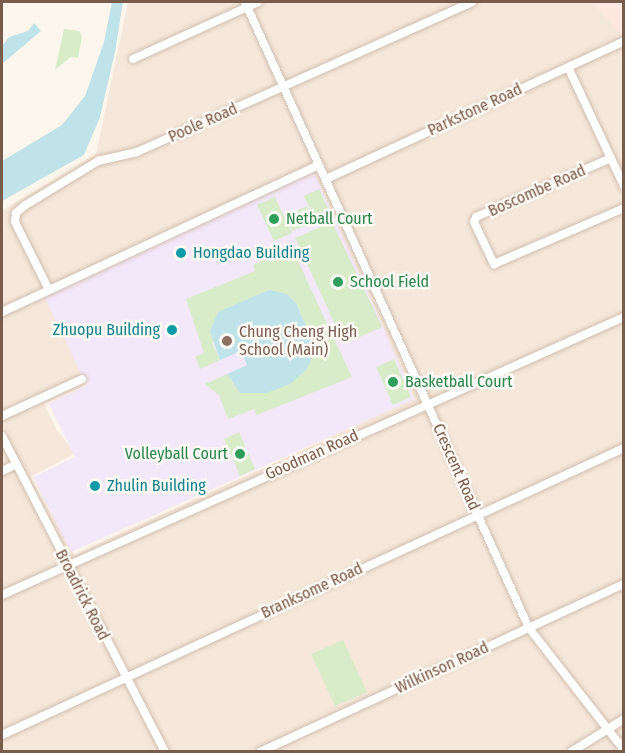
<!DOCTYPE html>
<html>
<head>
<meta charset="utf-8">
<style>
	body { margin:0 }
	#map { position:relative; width:625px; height:753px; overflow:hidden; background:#fdf6ec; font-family:"Fira Sans Condensed",sans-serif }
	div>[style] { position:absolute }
	.residential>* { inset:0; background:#f5e8da }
	.commercial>* { inset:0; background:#fde8e0 }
	.education>* { inset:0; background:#f3e8fa }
	.green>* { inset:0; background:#d8ecc9 }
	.water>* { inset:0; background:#bfe3e8 }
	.roads { filter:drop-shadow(0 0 2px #d1beb0) drop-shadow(0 0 2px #d1beb0) }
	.minor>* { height:8px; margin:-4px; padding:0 4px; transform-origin:4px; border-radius:4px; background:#fff }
	.dots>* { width:16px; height:16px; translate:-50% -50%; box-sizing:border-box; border:3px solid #fffaf3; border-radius:50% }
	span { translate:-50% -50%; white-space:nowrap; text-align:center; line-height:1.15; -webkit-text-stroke:5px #fffaf3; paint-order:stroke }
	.street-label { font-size:16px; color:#7a5c4d }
	.leisure-label { font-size:16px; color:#27864d }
	.left { translate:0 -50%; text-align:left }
	.right { translate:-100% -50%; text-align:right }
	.culture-label { font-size:16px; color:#0d838f }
	.education-label { font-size:16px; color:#785e54 }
	.frame { position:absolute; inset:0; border:3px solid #7a5c4d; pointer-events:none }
</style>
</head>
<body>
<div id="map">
	<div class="residential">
		<div style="clip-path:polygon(evenodd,128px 2px,592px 2px,624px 37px,623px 751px,2px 752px,2px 211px,96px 154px,128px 2px,97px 380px,415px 398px,74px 555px,30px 477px,76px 453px,56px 429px,44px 404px,97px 380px)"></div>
	</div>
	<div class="commercial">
		<div style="clip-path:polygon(592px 2px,623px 2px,623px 37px)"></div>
	</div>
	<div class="education">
		<div style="clip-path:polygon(314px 172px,415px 399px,71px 552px,33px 477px,75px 457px,49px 404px,87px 386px,44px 296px)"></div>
	</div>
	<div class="green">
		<div style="clip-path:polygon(64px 29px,79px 31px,82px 36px,78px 58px,71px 57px,55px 70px)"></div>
		<div style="clip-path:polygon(319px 189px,330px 213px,315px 220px,304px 196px)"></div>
		<div style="clip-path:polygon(275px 197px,292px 233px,274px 241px,257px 205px)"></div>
		<div style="clip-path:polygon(307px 206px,314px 222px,292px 231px,285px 216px)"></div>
		<div style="clip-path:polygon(332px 222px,382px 327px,344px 344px,295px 238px)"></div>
		<div style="clip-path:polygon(292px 248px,352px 377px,257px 415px,254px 409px,228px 419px,219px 395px,205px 384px,227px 374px,240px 393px,267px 393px,302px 374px,313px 342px,296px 303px,287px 294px,212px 342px,220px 360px,200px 369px,195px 357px,204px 353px,186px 299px,255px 271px,253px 265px)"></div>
		<div style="clip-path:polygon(394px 359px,411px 397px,393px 405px,376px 367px)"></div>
		<div style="clip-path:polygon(239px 432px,255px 469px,240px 476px,224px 439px)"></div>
		<div style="clip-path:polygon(343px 640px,367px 692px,335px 706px,311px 654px)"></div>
	</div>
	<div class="water">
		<div style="clip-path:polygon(112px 2px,123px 2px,115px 52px,100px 117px,84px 155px,2px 201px,2px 161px,62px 125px,85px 96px,104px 42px)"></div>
		<div style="clip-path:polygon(34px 23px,41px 31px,2px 64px,2px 46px,9px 37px,28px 31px)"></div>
		<div style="clip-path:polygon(269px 290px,287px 294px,296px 303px,313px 342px,313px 355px,307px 369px,290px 384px,267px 393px,240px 393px,227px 374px,247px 365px,241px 351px,220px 360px,210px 331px,218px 312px)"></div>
	</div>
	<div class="roads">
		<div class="minor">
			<div style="left:245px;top:2px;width:687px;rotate:65.6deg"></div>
			<div style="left:529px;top:628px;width:155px;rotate:52.1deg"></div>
			<div style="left:133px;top:59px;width:137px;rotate:-24.5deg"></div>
			<div style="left:568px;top:67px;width:132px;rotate:64.8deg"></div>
			<div style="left:611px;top:158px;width:147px;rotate:156.4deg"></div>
			<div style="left:476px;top:217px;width:5px;rotate:112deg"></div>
			<div style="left:474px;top:222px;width:47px;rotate:64.5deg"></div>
			<div style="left:494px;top:264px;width:142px;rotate:-23.3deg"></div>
			<div style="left:326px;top:179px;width:328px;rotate:-24.8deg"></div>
			<div style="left:49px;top:290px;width:76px;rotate:-116.6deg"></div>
			<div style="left:15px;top:222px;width:9px;rotate:-84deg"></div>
			<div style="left:16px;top:213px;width:11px;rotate:-41deg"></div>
			<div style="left:24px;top:206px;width:87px;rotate:-31.3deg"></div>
			<div style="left:98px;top:161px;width:40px;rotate:-13deg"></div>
			<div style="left:137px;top:152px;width:367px;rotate:-24.1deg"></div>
			<div style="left:2px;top:312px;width:349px;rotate:-24.9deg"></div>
			<div style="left:2px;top:416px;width:88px;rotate:-24.8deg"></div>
			<div style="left:2px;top:436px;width:356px;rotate:62.7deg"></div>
			<div style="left:2px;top:471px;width:14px;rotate:-25deg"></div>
			<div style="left:2px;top:595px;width:681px;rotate:-24.08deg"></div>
			<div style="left:2px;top:735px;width:685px;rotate:-24.77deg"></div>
			<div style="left:260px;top:752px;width:401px;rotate:-24.8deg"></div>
			<div style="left:571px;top:752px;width:62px;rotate:-31.9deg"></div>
		</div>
	</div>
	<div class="dots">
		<div style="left:274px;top:219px;background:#2e9e5b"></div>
		<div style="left:181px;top:253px;background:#0f9aa8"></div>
		<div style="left:338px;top:282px;background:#2e9e5b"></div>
		<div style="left:172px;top:330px;background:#0f9aa8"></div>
		<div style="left:227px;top:341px;background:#8d6e63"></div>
		<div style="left:393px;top:382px;background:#2e9e5b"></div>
		<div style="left:240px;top:454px;background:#2e9e5b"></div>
		<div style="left:95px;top:486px;background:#0f9aa8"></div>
	</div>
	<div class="street-label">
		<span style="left:475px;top:110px;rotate:-25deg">Parkstone Road</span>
		<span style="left:203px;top:123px;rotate:-24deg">Poole Road</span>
		<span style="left:537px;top:191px;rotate:-24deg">Boscombe Road</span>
		<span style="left:312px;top:455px;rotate:-24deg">Goodman Road</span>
		<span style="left:456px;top:467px;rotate:66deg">Crescent Road</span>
		<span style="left:312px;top:591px;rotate:-25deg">Branksome Road</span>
		<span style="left:82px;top:595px;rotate:63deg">Broadrick Road</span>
		<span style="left:442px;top:668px;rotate:-25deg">Wilkinson Road</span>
	</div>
	<div class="leisure-label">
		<span class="left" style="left:286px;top:219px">Netball Court</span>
		<span class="left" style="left:350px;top:282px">School Field</span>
		<span class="left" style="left:405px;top:382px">Basketball Court</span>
		<span class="right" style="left:228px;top:454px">Volleyball Court</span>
	</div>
	<div class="culture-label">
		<span class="left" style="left:193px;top:253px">Hongdao Building</span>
		<span class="right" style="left:160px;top:330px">Zhuopu Building</span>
		<span class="left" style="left:107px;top:486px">Zhulin Building</span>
	</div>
	<div class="education-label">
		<span class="left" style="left:239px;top:341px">Chung Cheng High<br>School (Main)</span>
	</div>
	<div class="frame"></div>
</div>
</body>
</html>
